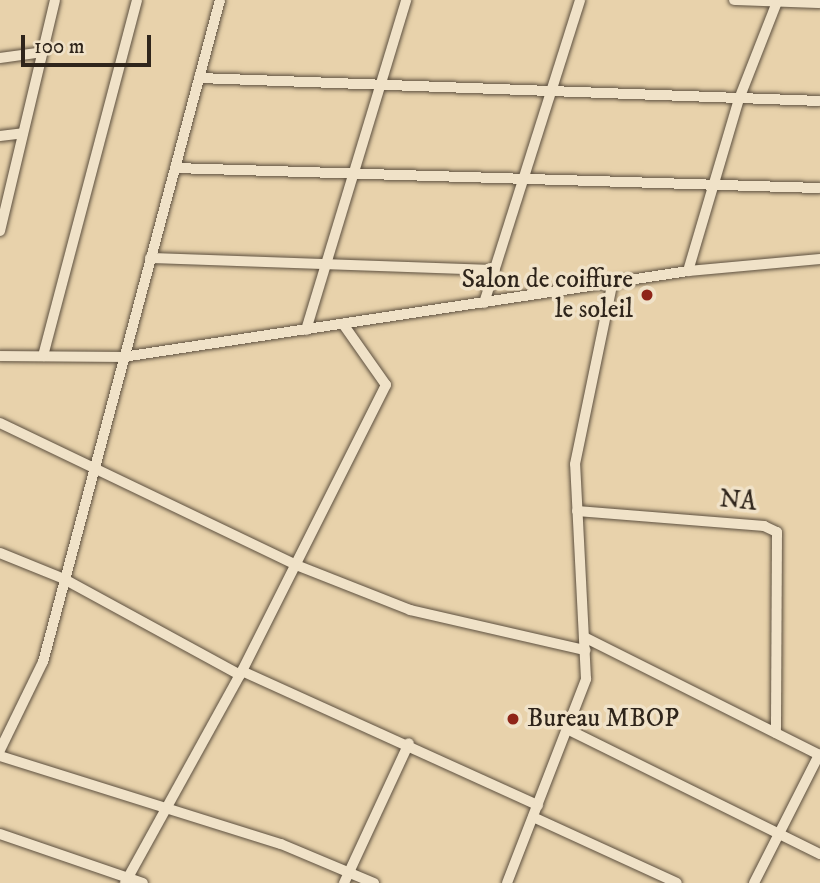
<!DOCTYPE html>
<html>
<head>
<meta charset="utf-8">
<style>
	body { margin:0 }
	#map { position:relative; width:820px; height:883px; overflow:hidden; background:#e8d2ab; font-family:"IM FELL DW Pica",serif }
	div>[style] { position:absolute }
	.roads { filter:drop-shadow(0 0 2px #5d503f) drop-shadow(0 0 2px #5d503f) }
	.minor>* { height:10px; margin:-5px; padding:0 5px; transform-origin:5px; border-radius:5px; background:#f0e2c8 }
	.dots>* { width:19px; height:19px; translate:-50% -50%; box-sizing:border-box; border:4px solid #f0e2c8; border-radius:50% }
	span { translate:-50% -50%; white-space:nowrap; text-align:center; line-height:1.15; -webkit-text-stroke:7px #f0e2c8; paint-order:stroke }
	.poi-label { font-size:26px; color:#2f251b }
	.right { translate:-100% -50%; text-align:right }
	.left { translate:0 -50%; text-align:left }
	.street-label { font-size:26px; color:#2f251b }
	.scale { position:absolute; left:21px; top:35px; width:130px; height:32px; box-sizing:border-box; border:4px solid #2f251b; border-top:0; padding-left:9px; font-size:21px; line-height:24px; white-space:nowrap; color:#2f251b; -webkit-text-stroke:5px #f0e2c8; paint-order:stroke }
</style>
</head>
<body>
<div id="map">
	<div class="roads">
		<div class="minor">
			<div style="left:734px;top:0;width:86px;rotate:2deg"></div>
			<div style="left:0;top:58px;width:43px;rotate:-7.9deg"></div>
			<div style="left:199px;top:78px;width:621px;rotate:2.12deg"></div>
			<div style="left:0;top:136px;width:23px;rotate:-7deg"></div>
			<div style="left:175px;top:168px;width:645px;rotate:1.78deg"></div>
			<div style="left:0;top:231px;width:237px;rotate:-76.6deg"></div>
			<div style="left:150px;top:258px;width:345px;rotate:2deg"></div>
			<div style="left:688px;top:271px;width:179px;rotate:-73.5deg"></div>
			<div style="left:739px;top:99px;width:104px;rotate:-68.6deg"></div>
			<div style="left:484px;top:303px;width:318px;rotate:-72.4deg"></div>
			<div style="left:306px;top:330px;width:345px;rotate:-73.1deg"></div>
			<div style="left:0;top:356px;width:123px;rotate:0.5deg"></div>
			<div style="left:123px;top:357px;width:572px;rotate:-8.65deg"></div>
			<div style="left:688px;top:271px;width:133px;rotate:-5.2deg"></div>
			<div style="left:43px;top:356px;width:368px;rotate:-75.2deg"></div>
			<div style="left:0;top:423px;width:328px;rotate:25.6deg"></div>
			<div style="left:296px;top:565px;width:123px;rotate:21.5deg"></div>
			<div style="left:410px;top:610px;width:180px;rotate:12.9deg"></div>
			<div style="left:577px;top:511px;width:188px;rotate:4.6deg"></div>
			<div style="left:764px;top:526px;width:14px;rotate:25deg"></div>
			<div style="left:777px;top:532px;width:201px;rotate:90.3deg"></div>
			<div style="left:0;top:553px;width:69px;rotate:22.1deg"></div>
			<div style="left:64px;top:579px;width:200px;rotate:28.6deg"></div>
			<div style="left:584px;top:637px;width:264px;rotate:26.6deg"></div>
			<div style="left:242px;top:671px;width:325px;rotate:24.4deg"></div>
			<div style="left:567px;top:729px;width:282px;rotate:26.3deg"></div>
			<div style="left:0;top:750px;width:98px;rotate:-64deg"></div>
			<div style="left:43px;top:662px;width:685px;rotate:-75.03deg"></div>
			<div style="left:0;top:756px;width:294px;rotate:17.4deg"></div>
			<div style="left:281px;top:844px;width:101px;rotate:22.8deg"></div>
			<div style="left:533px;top:817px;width:158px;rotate:24.6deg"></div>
			<div style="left:0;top:834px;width:151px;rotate:18.9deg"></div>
			<div style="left:125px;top:883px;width:238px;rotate:-61.1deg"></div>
			<div style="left:240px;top:675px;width:325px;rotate:-63.3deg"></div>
			<div style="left:386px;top:385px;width:75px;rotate:-125.2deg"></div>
			<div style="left:344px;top:883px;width:154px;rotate:-65.1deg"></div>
			<div style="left:507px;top:883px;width:219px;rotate:-68.8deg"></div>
			<div style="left:586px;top:679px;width:215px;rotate:-92.9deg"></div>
			<div style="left:575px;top:464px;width:183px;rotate:-78.3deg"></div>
			<div style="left:754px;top:883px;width:144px;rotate:-63.1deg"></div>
		</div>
	</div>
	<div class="dots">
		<div style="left:647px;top:295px;background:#8f2418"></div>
		<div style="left:513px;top:719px;background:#8f2418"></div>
	</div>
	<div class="poi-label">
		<span class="right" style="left:633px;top:295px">Salon de coiffure<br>le soleil</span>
		<span class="left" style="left:527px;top:719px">Bureau MBOP</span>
	</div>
	<div class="street-label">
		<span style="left:738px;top:501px;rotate:6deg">NA</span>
	</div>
	<div class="scale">100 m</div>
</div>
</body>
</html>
